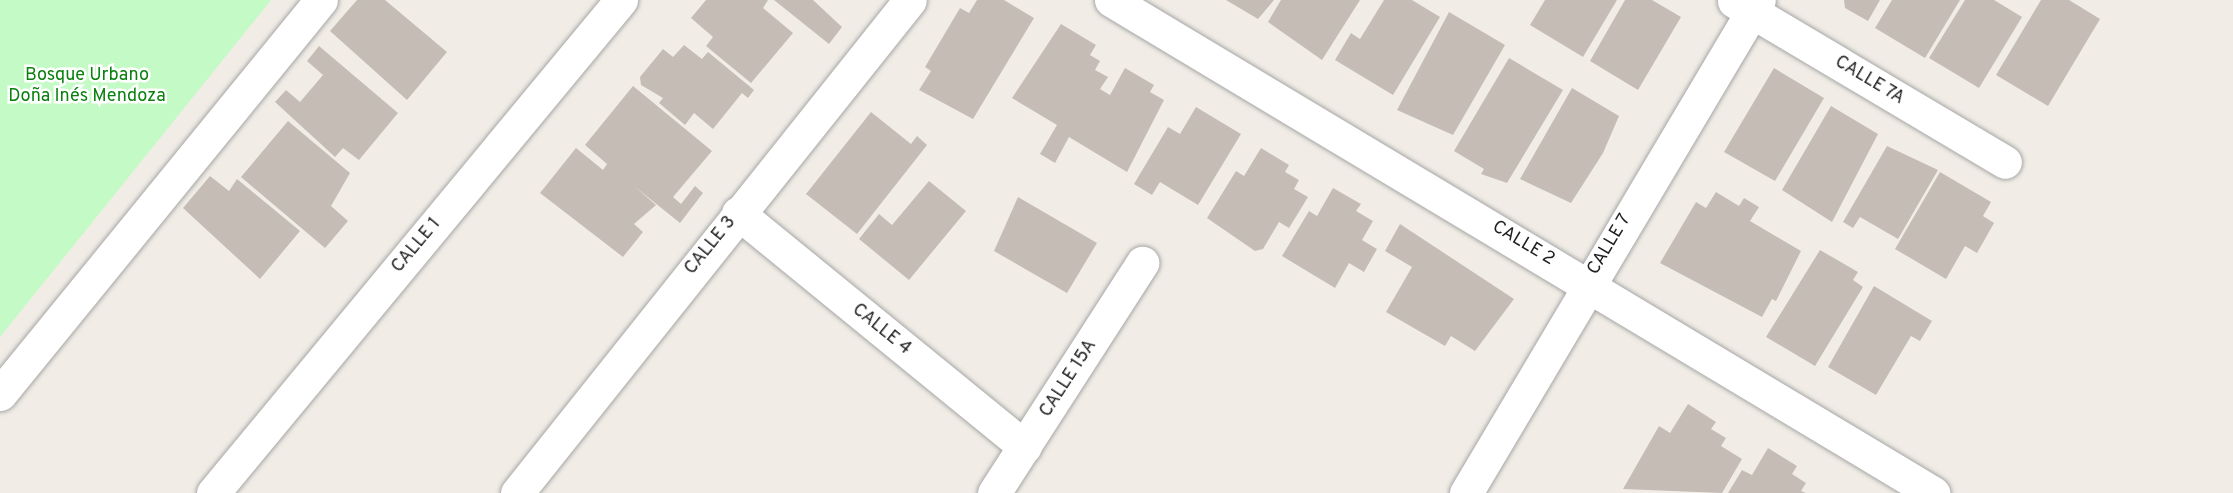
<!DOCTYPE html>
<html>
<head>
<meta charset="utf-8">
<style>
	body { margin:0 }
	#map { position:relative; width:2233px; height:493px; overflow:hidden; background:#f1ede6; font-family:Overpass,sans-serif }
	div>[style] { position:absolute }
	.park>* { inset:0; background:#c4fac5 }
	.building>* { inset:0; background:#c5bcb5 }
	.roads { filter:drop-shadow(0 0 2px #a7a7a7) drop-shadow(0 0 2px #a7a7a7) }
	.street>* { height:33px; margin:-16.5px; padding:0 16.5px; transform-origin:16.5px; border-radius:16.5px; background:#fff }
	span { translate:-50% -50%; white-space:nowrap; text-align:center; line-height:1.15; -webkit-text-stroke:5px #fff; paint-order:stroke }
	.park-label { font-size:18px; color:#0a810f }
	.street-label { font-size:18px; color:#202020 }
</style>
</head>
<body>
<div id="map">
	<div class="park">
		<div style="clip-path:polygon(0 0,271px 0,0 337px)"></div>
	</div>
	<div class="building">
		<div style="clip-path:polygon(357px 0,385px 0,447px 52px,407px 100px,330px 31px)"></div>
		<div style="clip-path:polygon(706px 0,768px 0,763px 8px,793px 33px,751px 83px,706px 46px,713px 37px,691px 18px)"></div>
		<div style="clip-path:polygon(774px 0,813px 0,842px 27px,829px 44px)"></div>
		<div style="clip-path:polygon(977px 0,1004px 0,1034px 18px,973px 119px,919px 90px,931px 71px,925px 67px,960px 8px,969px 13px)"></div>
		<div style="clip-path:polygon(1226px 0,1274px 0,1258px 19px)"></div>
		<div style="clip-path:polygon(1281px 0,1360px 0,1322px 60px,1268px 22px)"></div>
		<div style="clip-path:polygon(1384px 0,1412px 0,1440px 17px,1393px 95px,1335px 60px,1351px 33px,1360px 39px)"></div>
		<div style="clip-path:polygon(1545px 0,1617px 0,1583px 57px,1530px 25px)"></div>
		<div style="clip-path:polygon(1625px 0,1652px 0,1681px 17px,1638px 90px,1590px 61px)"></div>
		<div style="clip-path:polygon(1844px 0,1880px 0,1868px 21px,1845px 8px)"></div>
		<div style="clip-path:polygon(1892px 0,1960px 0,1925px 58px,1875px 28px)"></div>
		<div style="clip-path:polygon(1965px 0,1994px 0,2022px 17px,1979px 88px,1929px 58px)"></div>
		<div style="clip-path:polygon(2041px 0,2069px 0,2100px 19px,2048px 106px,1996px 75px)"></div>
		<div style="clip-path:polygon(1449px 12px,1505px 45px,1453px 135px,1397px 110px)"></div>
		<div style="clip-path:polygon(1061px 24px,1096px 45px,1090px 55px,1100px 61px,1095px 70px,1108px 77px,1100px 89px,1110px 95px,1125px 68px,1154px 85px,1150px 92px,1164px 100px,1127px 172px,1069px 137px,1055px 163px,1040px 154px,1057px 125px,1012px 98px)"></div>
		<div style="clip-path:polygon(684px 45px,702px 59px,708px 52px,754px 90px,748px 98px,742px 93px,713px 129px,694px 113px,685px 125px,659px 103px,663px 98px,641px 85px,640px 77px,663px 49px,673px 57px)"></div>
		<div style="clip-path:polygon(319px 46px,398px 113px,359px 160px,343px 148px,335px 157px,275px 102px,286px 90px,300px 102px,323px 75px,307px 61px)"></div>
		<div style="clip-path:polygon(1509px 58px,1563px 90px,1507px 183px,1481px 174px,1484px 169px,1454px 151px)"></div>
		<div style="clip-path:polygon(1774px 68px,1824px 98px,1775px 181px,1724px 152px)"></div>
		<div style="clip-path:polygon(633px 86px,712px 151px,673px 197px,681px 204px,695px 186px,703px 193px,680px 223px,634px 186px,656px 205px,634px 224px,643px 232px,623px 257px,540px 193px,576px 148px,603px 170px,607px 164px,585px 145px)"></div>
		<div style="clip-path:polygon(1572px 88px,1619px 116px,1603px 153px,1571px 203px,1520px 179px)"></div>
		<div style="clip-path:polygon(1831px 106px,1878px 134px,1832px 222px,1782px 190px)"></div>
		<div style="clip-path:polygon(1196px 107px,1241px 134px,1198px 205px,1160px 182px,1152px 195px,1134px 184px,1168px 127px,1180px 134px)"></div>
		<div style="clip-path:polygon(871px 112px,911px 144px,917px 136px,927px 145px,857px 234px,806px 194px)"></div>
		<div style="clip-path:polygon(288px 121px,350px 173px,331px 206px,348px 221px,325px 248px,241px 177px)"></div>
		<div style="clip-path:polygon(1887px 146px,1938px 170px,1898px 239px,1860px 217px,1853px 228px,1843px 222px)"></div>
		<div style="clip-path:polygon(1261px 148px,1289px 165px,1285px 172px,1299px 180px,1294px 189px,1308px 197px,1289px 228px,1279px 222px,1263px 249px,1255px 251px,1207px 218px,1236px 171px,1244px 176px)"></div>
		<div style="clip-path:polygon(1940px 172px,1991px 202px,1983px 216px,1994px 223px,1977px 253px,1965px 246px,1946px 279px,1895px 249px)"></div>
		<div style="clip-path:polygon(210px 176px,229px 191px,237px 179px,300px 231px,260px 279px,183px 208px)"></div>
		<div style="clip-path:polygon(929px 181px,966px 211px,909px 280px,859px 239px,879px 214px,892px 225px)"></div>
		<div style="clip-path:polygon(1333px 188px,1361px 204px,1356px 211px,1373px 221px,1362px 240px,1377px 249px,1364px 272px,1349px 263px,1335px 288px,1282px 256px,1309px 211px,1317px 216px)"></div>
		<div style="clip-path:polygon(1716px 192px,1739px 206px,1744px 198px,1759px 207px,1750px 221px,1801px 251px,1776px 301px,1772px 299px,1762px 317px,1660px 263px,1696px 202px,1706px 208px)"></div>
		<div style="clip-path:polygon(1018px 197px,1097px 243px,1067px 293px,994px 251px)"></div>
		<div style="clip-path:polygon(1400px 224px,1514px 299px,1475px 351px,1451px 336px,1445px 346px,1386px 312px,1412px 267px,1385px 251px)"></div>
		<div style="clip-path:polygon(1820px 250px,1858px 272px,1853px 280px,1863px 287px,1815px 366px,1766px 337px)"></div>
		<div style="clip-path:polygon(1874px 286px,1932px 321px,1920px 341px,1911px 336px,1876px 395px,1828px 367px)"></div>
		<div style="clip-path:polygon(1688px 404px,1716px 422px,1711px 429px,1726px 438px,1721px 446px,1742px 459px,1722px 493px,1623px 489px,1659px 426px,1670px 433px)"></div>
		<div style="clip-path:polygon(1768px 448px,1797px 466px,1792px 474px,1806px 483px,1801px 491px,1806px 493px,1728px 493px,1742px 470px,1752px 475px)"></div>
	</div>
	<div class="roads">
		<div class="street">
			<div style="left:1111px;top:0;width:959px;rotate:30.95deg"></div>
			<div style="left:1734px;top:1px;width:315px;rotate:30.7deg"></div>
			<div style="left:738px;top:213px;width:370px;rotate:39.2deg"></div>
			<div style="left:0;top:394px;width:508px;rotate:-50.83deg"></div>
			<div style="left:213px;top:493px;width:640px;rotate:-50.39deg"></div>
			<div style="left:517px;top:493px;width:630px;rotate:-51.44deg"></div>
			<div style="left:994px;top:493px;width:274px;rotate:-57.2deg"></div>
			<div style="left:1466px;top:493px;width:573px;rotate:-59.28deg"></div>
		</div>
	</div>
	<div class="park-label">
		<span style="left:87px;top:87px">Bosque Urbano<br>Doña Inés Mendoza</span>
	</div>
	<div class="street-label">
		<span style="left:1869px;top:81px;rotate:31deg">CALLE 7A</span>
		<span style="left:1523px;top:244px;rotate:31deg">CALLE 2</span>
		<span style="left:1610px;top:245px;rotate:-59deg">CALLE 7</span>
		<span style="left:417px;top:246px;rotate:-50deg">CALLE 1</span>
		<span style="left:711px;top:246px;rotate:-51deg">CALLE 3</span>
		<span style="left:881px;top:330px;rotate:39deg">CALLE 4</span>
		<span style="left:1069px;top:379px;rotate:-57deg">CALLE 15A</span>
	</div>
</div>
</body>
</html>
